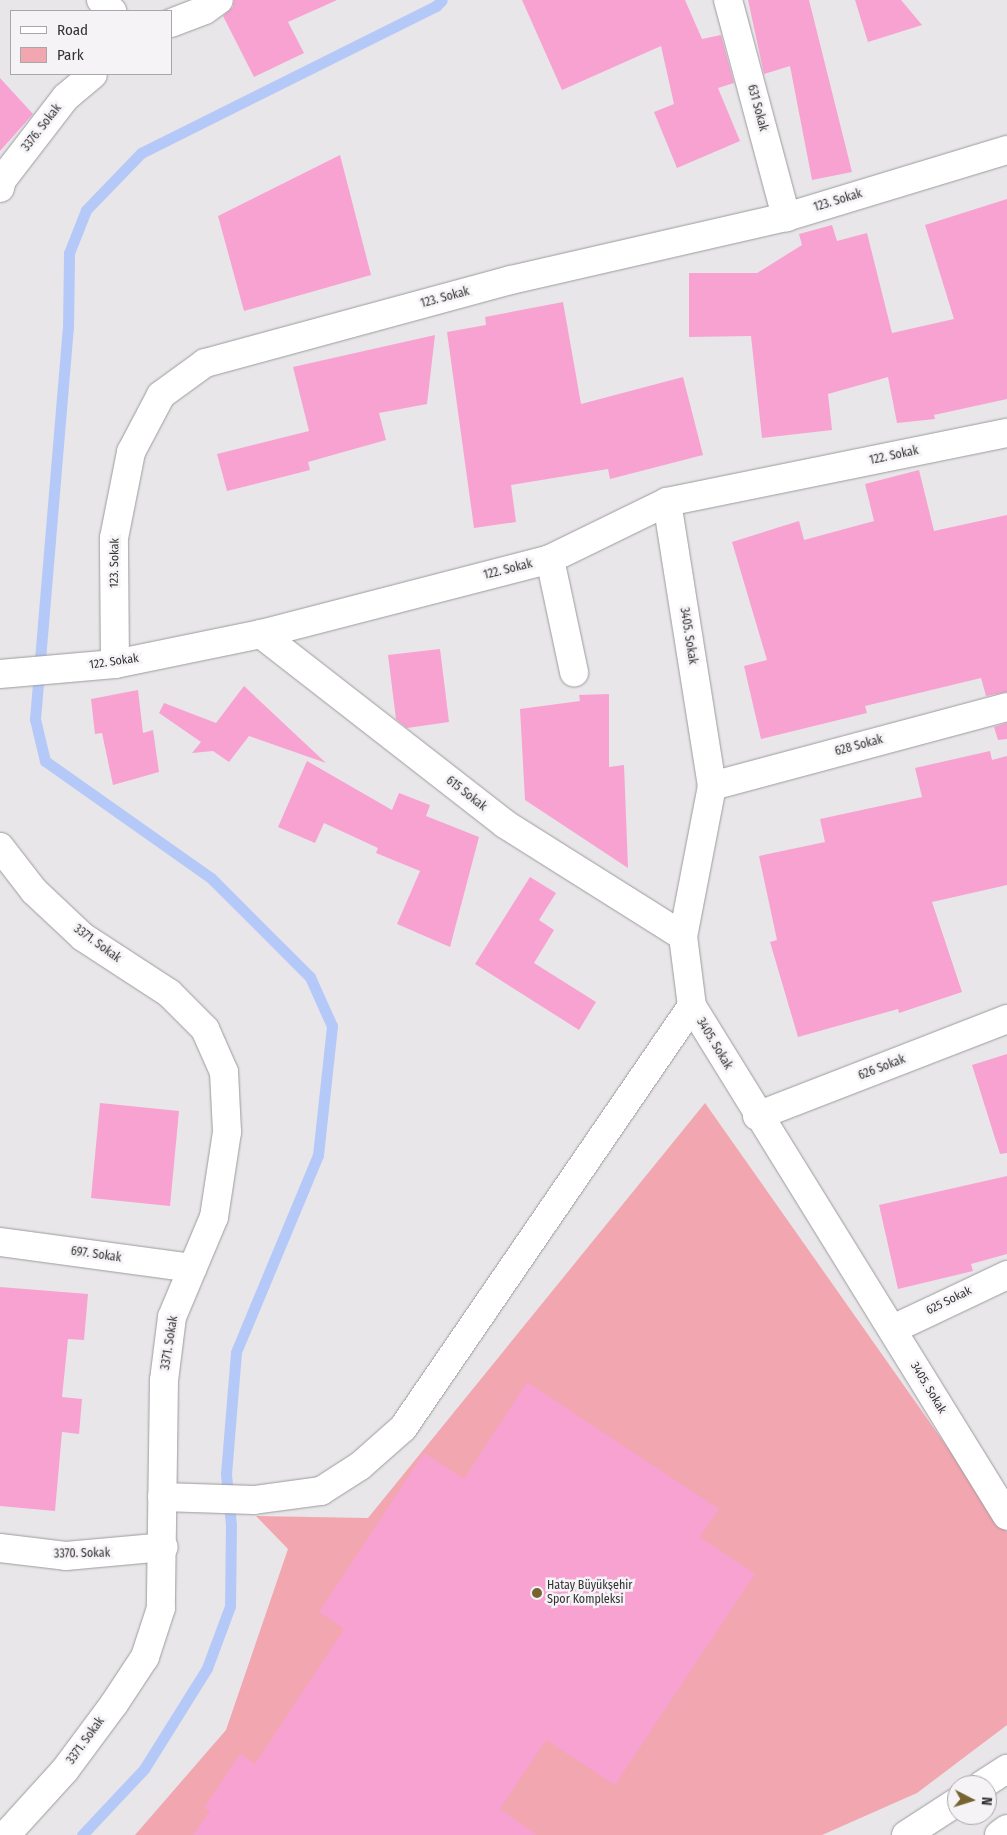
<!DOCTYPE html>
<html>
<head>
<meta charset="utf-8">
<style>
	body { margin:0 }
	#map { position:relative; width:1007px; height:1835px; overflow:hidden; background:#e8e6e9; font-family:"Fira Sans Condensed",sans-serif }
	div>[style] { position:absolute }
	.green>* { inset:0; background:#f2a6af }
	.stream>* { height:11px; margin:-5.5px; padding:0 5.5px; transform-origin:5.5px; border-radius:5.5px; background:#b5c9f9 }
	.building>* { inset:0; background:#f8a2d2 }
	.roads { filter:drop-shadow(0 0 1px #9d9b9d) drop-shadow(0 0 1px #9d9b9d) }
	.minor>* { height:28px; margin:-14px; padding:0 14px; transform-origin:14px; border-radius:14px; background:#fff }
	.dots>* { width:14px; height:14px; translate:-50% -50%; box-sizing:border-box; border:2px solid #f5f3f6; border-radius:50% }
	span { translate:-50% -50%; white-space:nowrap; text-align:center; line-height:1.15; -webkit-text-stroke:5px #f5f3f6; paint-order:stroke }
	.street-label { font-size:12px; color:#333233 }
	.poi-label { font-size:12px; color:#333233 }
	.left { translate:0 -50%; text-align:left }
	.legend { position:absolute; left:10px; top:10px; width:162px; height:65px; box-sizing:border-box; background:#f5f3f6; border:1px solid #a7a6a8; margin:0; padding:6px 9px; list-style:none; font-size:15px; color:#333233 }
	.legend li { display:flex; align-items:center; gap:10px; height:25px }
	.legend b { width:25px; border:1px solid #a7a6a8 }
	.north { position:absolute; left:947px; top:1775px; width:50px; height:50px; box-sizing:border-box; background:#f5f3f6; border:1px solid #a7a6a8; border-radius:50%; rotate:95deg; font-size:14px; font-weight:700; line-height:20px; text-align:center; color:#333233 }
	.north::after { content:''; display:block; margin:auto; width:18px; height:22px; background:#766432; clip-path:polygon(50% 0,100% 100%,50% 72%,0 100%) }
</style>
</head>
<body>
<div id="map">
	<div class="green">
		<div style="clip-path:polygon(705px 1103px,1007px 1532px,1007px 1725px,917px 1793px,822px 1835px,135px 1835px,226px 1730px,288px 1549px,256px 1516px,368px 1518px)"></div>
	</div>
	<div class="stream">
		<div style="left:82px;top:1835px;width:91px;rotate:-46.8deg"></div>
		<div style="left:144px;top:1769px;width:119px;rotate:-58deg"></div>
		<div style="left:207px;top:1668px;width:66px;rotate:-69.6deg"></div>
		<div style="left:230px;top:1606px;width:81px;rotate:-89.3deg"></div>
		<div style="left:231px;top:1525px;width:51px;rotate:-95.6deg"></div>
		<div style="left:226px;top:1474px;width:122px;rotate:-85.3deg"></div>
		<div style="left:236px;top:1352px;width:213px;rotate:-67.4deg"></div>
		<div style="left:318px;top:1155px;width:130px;rotate:-83.8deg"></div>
		<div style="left:332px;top:1026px;width:54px;rotate:-114.2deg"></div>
		<div style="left:310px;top:977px;width:140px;rotate:-135deg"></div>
		<div style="left:211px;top:878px;width:203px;rotate:-144.8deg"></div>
		<div style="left:45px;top:761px;width:43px;rotate:-103.4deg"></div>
		<div style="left:35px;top:719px;width:392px;rotate:-85.2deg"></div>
		<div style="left:68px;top:328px;width:75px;rotate:-89.2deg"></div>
		<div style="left:69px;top:253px;width:46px;rotate:-68.4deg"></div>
		<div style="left:86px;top:210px;width:79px;rotate:-46deg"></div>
		<div style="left:141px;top:153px;width:330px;rotate:-26.5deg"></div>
		<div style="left:436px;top:6px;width:8px;rotate:-45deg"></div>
	</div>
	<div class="building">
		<div style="clip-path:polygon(234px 0,337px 0,288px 22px,304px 53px,254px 77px,223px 16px,233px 7px)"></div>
		<div style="clip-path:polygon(522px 0,685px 0,702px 39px,721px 35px,734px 83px,718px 88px,740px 141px,677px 168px,654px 112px,674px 104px,661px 46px,562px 90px)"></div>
		<div style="clip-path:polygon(748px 0,809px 0,852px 172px,812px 180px,790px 66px,764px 74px)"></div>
		<div style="clip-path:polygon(855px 0,901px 0,922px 25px,868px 42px)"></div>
		<div style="clip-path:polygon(0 78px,33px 114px,0 151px)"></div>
		<div style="clip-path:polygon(340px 155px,371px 275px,244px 311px,218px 216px)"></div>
		<div style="clip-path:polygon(1007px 199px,1007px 399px,934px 415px,935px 419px,897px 423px,888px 377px,828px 394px,832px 430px,762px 438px,751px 336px,689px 337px,689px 273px,757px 273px,802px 245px,799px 234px,832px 225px,837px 241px,867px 233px,892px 333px,954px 319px,925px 225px)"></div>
		<div style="clip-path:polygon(563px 302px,581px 404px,683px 377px,703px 455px,610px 479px,608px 469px,511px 485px,516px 522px,474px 528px,447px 332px,486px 325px,485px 317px)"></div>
		<div style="clip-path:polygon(435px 335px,427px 404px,379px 413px,386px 440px,308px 462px,310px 470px,227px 491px,217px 454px,309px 431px,293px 367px)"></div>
		<div style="clip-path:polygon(919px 470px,934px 531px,1007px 515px,1007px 692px,986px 696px,981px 678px,865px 706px,867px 713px,761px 739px,744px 666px,767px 660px,732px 542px,799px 521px,804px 540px,874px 521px,865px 484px)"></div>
		<div style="clip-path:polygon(440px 649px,449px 722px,407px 728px,396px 719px,388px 655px)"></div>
		<div style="clip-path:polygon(244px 686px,326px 763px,249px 736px,229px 762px,213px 751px,192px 753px,201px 742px,159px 713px,164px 703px,216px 723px)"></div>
		<div style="clip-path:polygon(138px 690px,143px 733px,153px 730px,159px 772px,113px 785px,102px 733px,95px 734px,91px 699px)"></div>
		<div style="clip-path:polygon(609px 694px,609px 767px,624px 765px,628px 868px,525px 800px,520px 709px,580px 701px,579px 695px)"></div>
		<div style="clip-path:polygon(1007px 723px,1007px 739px,998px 740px,994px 727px)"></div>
		<div style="clip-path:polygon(990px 751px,992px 760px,1007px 756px,1007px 885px,932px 902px,962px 992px,899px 1013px,898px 1009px,798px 1037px,770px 942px,777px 940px,759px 856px,825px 842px,820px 819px,922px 797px,915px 768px)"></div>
		<div style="clip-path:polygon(307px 761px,392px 810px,399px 793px,430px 805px,426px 816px,479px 837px,450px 947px,397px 924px,420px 871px,376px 853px,378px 848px,324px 823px,315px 843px,278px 827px)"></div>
		<div style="clip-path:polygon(530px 877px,556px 893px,539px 920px,554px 930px,534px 963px,596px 1002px,579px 1030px,475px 964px)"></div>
		<div style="clip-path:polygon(1007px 1054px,1007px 1153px,1000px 1154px,972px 1065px)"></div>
		<div style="clip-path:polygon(100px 1103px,179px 1111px,170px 1206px,91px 1198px)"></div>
		<div style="clip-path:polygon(1007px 1176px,1007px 1254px,971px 1264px,973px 1271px,898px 1289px,879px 1205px)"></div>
		<div style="clip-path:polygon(0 1287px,88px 1294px,84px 1340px,68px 1339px,62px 1397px,82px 1399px,79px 1434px,62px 1432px,55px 1511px,0 1506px)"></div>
		<div style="clip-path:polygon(527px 1382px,719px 1509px,700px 1537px,755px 1574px,615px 1785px,546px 1740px,500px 1809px,537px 1835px,193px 1835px,210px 1811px,204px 1808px,240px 1754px,255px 1764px,344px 1629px,319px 1612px,424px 1453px,464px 1479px)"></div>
	</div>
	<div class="roads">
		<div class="minor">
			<div style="left:101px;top:0;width:16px;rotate:45deg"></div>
			<div style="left:728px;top:0;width:225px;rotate:75deg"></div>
			<div style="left:171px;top:23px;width:36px;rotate:-21deg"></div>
			<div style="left:205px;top:10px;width:17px;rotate:-36deg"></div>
			<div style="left:0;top:188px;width:8px;rotate:-76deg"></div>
			<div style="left:2px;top:180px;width:105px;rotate:-52.4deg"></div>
			<div style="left:66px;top:97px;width:35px;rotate:-40deg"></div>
			<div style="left:667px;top:502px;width:288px;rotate:81deg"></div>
			<div style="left:712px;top:786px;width:153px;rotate:100.9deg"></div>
			<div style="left:683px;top:936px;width:71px;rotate:82.7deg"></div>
			<div style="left:692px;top:1006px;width:599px;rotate:58.3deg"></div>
			<div style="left:550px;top:559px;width:116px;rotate:78deg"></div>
			<div style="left:261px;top:634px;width:309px;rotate:37.9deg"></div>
			<div style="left:505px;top:824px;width:210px;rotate:32.2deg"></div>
			<div style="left:115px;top:664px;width:126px;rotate:-90.5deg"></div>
			<div style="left:114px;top:538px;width:88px;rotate:-78.8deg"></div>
			<div style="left:131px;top:452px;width:64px;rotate:-62.2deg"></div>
			<div style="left:161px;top:395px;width:54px;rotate:-36deg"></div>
			<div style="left:205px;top:363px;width:317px;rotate:-15.2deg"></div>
			<div style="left:511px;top:280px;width:282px;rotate:-12.9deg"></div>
			<div style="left:786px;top:217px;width:231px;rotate:-16.9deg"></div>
			<div style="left:0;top:674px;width:115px;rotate:-5deg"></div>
			<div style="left:115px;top:664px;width:149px;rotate:-11.6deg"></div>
			<div style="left:261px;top:634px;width:299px;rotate:-14.5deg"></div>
			<div style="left:550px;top:559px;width:130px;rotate:-26deg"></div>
			<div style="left:667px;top:502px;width:347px;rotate:-11.5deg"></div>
			<div style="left:712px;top:786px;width:305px;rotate:-15deg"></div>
			<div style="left:0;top:847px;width:56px;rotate:52.3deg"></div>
			<div style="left:34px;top:891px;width:67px;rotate:43.2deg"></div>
			<div style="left:83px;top:937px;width:103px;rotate:33.1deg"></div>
			<div style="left:169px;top:993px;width:51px;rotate:45deg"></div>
			<div style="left:205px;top:1029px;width:47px;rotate:66.2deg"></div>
			<div style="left:224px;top:1072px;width:60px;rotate:87.1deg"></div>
			<div style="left:227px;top:1132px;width:86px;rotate:98.7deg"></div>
			<div style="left:214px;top:1217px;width:108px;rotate:112.8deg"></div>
			<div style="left:172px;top:1317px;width:64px;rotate:97.2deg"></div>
			<div style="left:164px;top:1380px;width:228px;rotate:90.8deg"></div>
			<div style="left:161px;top:1608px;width:52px;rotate:108.1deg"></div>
			<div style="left:145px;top:1657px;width:56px;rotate:123.4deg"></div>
			<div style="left:114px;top:1704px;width:82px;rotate:126.6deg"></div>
			<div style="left:65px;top:1770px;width:88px;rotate:132.2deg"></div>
			<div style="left:757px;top:1116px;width:268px;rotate:-21.2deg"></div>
			<div style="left:0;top:1242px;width:194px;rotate:7.7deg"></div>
			<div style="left:893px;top:1329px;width:126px;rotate:-25.3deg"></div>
			<div style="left:162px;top:1497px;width:92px;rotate:1.9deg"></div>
			<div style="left:254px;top:1500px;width:68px;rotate:-7.7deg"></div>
			<div style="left:321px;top:1491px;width:46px;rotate:-32.7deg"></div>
			<div style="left:360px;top:1466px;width:57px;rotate:-41.5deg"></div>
			<div style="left:403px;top:1428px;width:511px;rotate:-55.6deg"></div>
			<div style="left:0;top:1548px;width:66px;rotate:6.9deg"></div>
			<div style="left:66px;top:1556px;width:98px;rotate:-5.2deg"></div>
			<div style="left:982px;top:1785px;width:30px;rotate:-33deg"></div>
			<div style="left:906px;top:1835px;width:61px;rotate:-32.9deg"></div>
			<div style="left:999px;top:1835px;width:10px;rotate:-37deg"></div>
		</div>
	</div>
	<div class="dots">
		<div style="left:537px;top:1593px;background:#766432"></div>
	</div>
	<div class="street-label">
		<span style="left:757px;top:108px;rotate:75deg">631 Sokak</span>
		<span style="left:42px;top:128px;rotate:-52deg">3376. Sokak</span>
		<span style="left:838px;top:201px;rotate:-17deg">123. Sokak</span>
		<span style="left:445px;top:298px;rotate:-15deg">123. Sokak</span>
		<span style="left:894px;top:456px;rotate:-12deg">122. Sokak</span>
		<span style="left:115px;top:563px;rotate:-89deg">123. Sokak</span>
		<span style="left:508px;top:570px;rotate:-14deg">122. Sokak</span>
		<span style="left:688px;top:636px;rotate:81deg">3405. Sokak</span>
		<span style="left:114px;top:662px;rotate:-8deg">122. Sokak</span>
		<span style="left:859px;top:746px;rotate:-15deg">628 Sokak</span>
		<span style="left:466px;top:794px;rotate:38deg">615 Sokak</span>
		<span style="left:97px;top:944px;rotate:36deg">3371. Sokak</span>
		<span style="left:714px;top:1044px;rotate:59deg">3405. Sokak</span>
		<span style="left:882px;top:1068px;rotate:-21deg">626 Sokak</span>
		<span style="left:96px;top:1255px;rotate:8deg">697. Sokak</span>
		<span style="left:949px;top:1301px;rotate:-26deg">625 Sokak</span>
		<span style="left:170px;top:1343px;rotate:-81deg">3371. Sokak</span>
		<span style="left:928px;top:1388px;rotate:59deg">3405. Sokak</span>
		<span style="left:82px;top:1554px;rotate:-1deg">3370. Sokak</span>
		<span style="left:86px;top:1741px;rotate:-54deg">3371. Sokak</span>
	</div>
	<div class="poi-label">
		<span class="left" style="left:547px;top:1593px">Hatay Büyükşehir<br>Spor Kompleksi</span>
	</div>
	<ul class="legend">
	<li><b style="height:6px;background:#fff"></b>Road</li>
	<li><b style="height:14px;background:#f2a6af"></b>Park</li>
	</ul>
	<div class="north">N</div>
</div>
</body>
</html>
